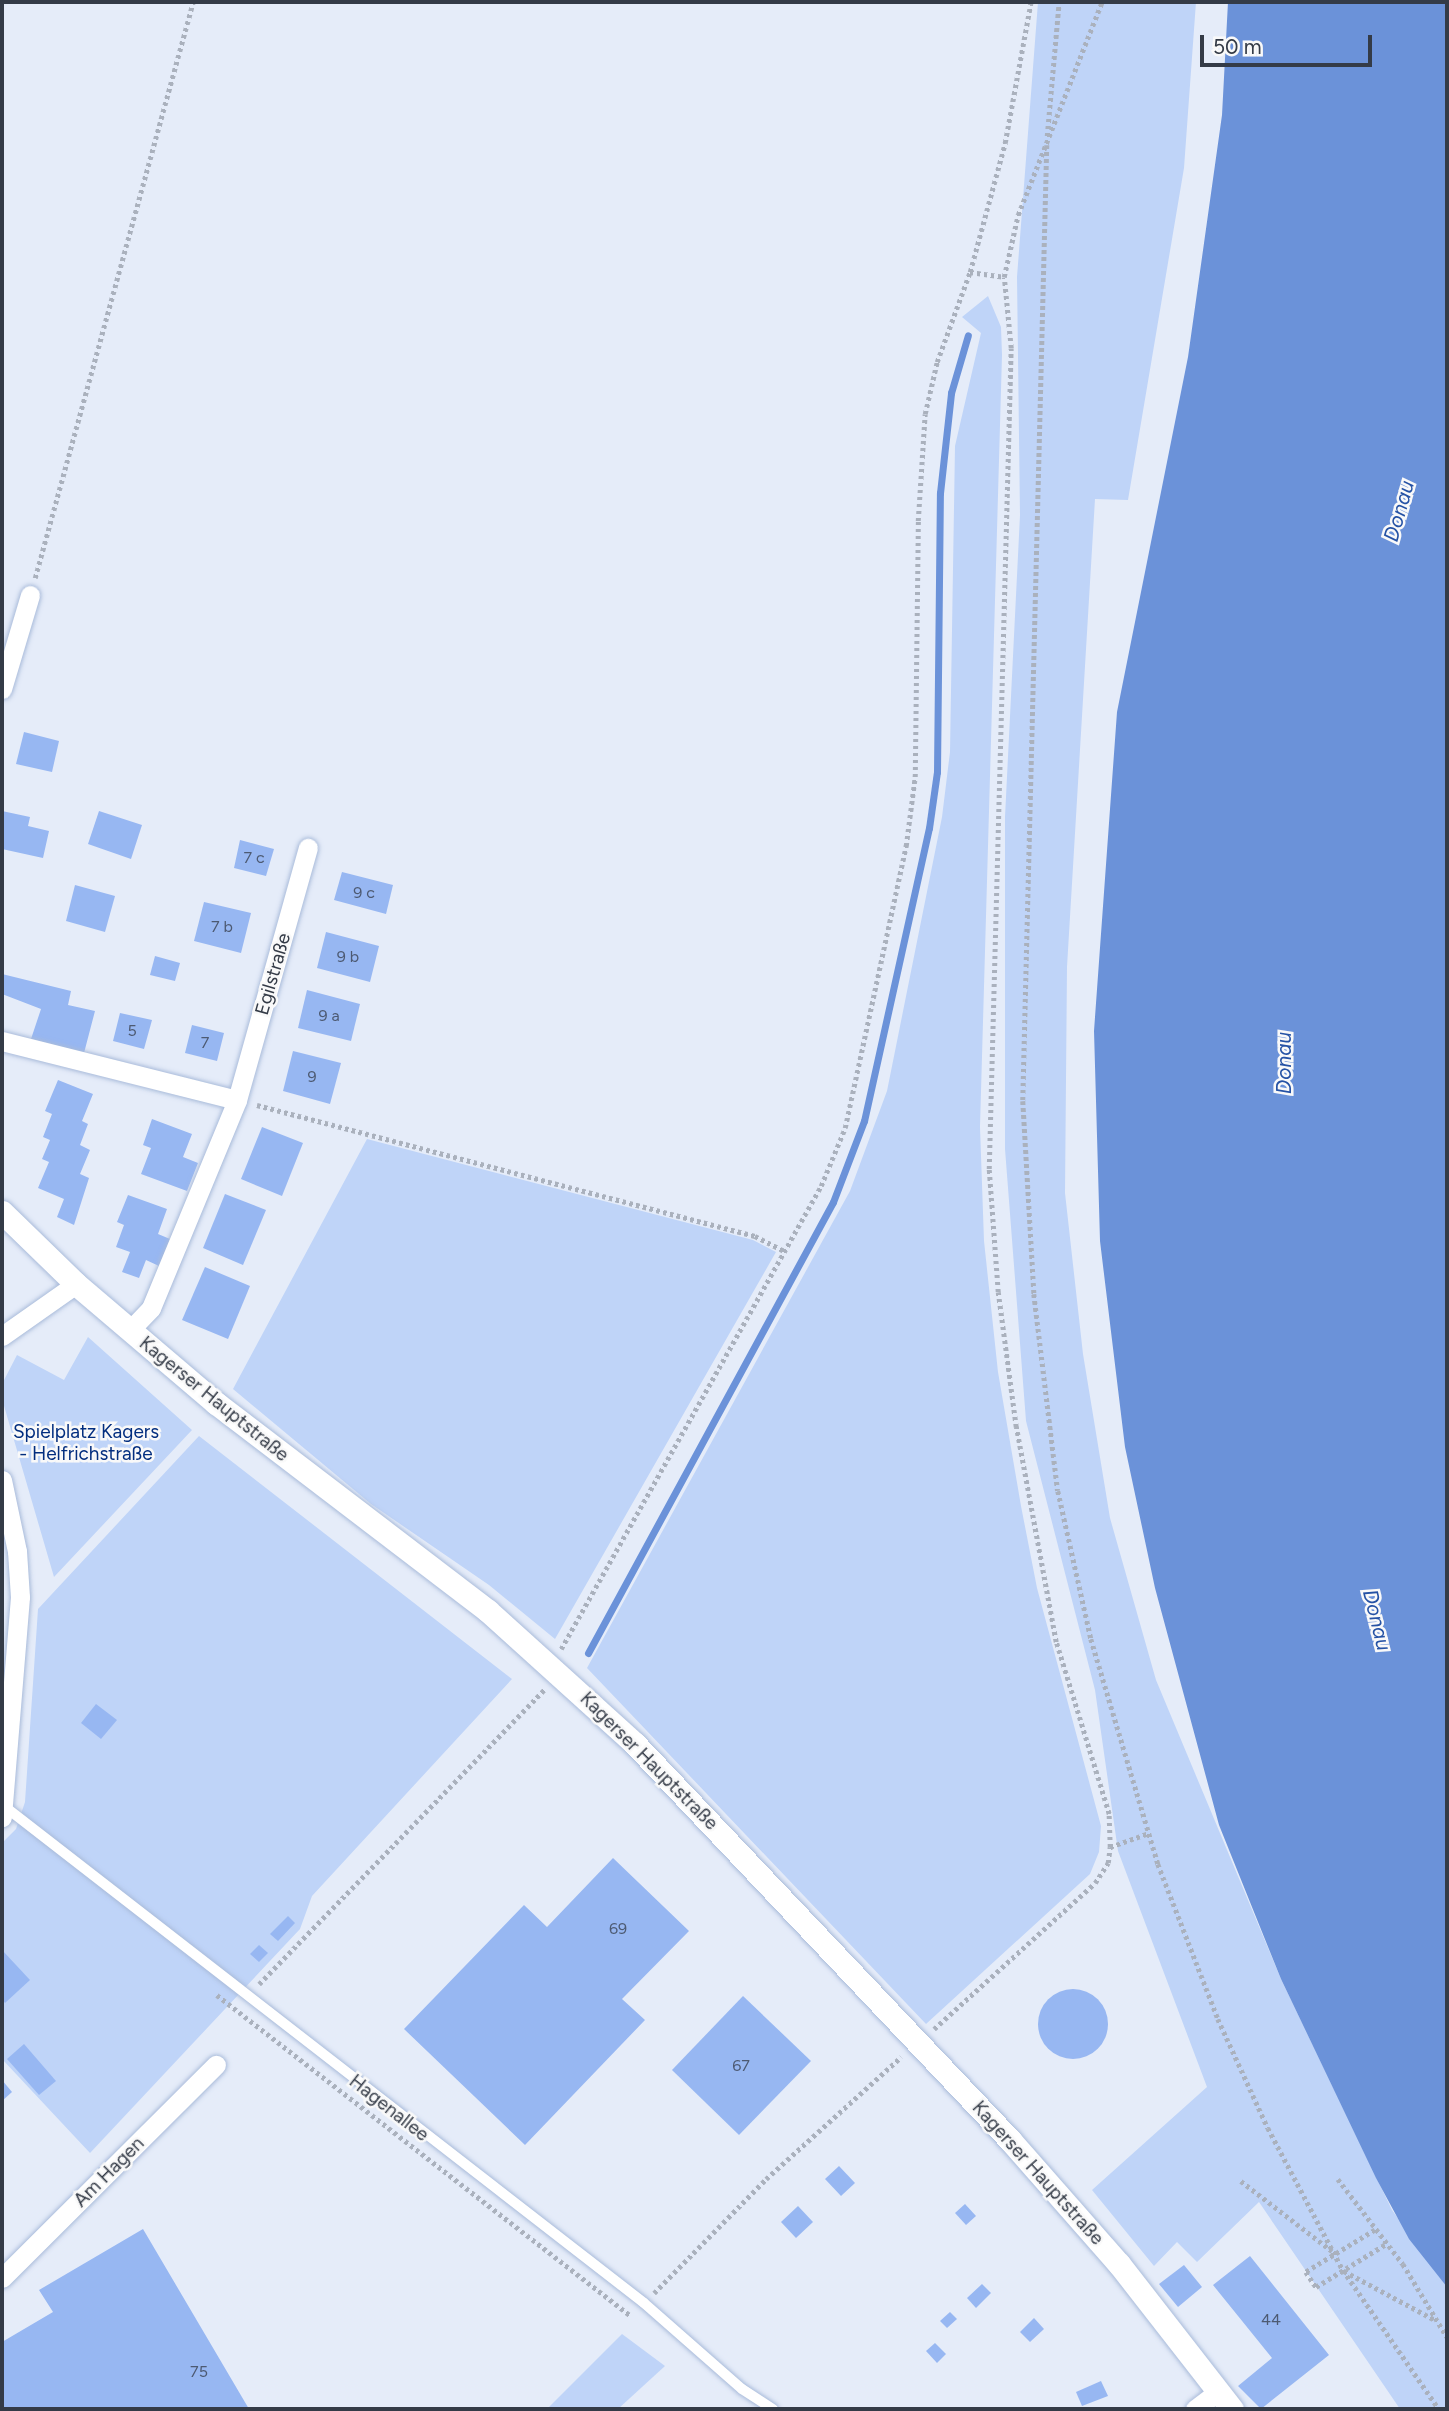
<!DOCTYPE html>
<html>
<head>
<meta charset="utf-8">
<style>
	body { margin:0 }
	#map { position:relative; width:1449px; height:2411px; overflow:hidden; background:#e5ecf9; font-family:Figtree,sans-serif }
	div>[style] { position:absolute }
	.green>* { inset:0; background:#bfd4f8 }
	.water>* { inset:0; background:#6b92d9 }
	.stream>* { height:7px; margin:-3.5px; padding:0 3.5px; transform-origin:3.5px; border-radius:3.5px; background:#6b92d9 }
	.building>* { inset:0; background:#97b7f2 }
	.round { border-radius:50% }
	.path>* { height:4.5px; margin-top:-2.25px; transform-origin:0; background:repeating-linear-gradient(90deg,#aab1bd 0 3.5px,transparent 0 7px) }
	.roads { filter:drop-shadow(0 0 2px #a9bbda) drop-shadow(0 0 2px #a9bbda) }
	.service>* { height:10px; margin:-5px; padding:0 5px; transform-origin:5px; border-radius:5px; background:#fff }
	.minor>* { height:19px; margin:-9.5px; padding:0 9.5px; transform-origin:9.5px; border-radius:9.5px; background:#fff }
	.tertiary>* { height:23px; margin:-11.5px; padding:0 11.5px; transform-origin:11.5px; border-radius:11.5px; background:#fff }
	span { translate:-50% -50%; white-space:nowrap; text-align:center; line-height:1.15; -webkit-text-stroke:5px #f9f9f9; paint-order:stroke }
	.number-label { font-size:16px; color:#4d5a72 }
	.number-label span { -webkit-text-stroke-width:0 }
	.street-label { font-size:19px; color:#343b47 }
	.park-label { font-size:19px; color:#032e7f }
	.water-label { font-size:21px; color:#2552a5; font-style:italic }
	.frame { position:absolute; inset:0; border:4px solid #343b47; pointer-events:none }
	.scale { position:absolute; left:1200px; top:35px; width:172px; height:32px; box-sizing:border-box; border:4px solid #343b47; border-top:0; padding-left:9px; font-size:21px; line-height:24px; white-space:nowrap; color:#343b47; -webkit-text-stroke:5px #f9f9f9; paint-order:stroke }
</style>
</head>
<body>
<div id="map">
	<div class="green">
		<div style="clip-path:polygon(1038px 2px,1196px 2px,1184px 168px,1128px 500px,1095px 499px,1067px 967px,1065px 1193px,1083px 1354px,1110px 1518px,1156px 1680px,1281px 1979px,1392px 2210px,1447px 2287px,1447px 2409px,1400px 2409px,1259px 2202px,1197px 2262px,1177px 2242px,1154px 2266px,1092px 2190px,1207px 2087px,1118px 1851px,1095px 1690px,1026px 1421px,1005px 1149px,1005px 817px,1020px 515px,1017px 277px)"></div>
		<div style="clip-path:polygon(988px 296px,1001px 327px,1002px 355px,980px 1127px,984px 1241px,998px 1372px,1021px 1506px,1037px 1588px,1101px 1826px,1099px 1852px,1090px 1874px,926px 2024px,587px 1668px,850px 1191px,887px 1091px,942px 817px,950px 752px,955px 446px,981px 333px,962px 317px)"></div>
		<div style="clip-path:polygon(367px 1139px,753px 1240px,776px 1252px,555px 1639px,489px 1585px,371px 1504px,233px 1389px)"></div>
		<div style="clip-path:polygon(88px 1337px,192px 1430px,54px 1577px,2px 1399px,2px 1384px,17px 1355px,64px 1380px)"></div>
		<div style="clip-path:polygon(199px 1436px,512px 1679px,312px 1896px,300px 1929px,90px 2153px,2px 2059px,2px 1843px,16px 1829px,25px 1802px,38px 1609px)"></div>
		<div style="clip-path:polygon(622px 2334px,665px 2366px,618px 2409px,547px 2409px)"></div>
	</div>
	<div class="water">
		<div style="clip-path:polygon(1228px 2px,1447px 2px,1447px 2287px,1409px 2239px,1376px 2178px,1281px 1979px,1219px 1825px,1155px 1588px,1125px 1447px,1100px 1241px,1094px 1031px,1117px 712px,1188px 357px,1222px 115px)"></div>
	</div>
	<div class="stream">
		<div style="left:588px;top:1653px;width:513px;rotate:-61.49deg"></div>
		<div style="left:833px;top:1202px;width:87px;rotate:-69.1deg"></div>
		<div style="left:864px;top:1121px;width:300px;rotate:-77.5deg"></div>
		<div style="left:929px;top:828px;width:57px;rotate:-81.9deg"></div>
		<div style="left:937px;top:772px;width:279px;rotate:-89.4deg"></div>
		<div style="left:940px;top:493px;width:101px;rotate:-83.7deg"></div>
		<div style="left:951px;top:393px;width:60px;rotate:-73.7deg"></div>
	</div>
	<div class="building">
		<div style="clip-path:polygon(24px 732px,59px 741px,52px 772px,16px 764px)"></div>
		<div style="clip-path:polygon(2px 811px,30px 817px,28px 826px,49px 831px,43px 858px,2px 849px)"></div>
		<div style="clip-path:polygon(99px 811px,142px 825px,131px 859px,88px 844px)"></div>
		<div style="clip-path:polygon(240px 840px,274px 849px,266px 876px,234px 868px)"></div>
		<div style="clip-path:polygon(342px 872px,393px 885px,386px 914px,334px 900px)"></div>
		<div style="clip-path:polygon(75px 885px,115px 896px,105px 932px,66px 921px)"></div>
		<div style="clip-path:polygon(204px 902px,251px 913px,241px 953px,194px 941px)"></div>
		<div style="clip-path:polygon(326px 932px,379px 946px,370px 982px,317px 968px)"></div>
		<div style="clip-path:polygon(155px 956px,180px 963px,175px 981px,150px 975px)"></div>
		<div style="clip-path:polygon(2px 974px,71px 991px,68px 1005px,95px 1011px,84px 1053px,31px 1039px,41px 1009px,2px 994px)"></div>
		<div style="clip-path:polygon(307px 990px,360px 1004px,351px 1041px,298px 1028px)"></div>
		<div style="clip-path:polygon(120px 1013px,152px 1020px,144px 1049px,113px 1041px)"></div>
		<div style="clip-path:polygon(192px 1025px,224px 1033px,217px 1061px,185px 1053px)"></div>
		<div style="clip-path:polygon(293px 1051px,341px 1063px,330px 1104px,283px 1091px)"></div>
		<div style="clip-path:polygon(58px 1080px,93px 1094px,82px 1121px,88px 1124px,80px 1145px,90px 1150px,80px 1174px,89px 1178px,74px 1225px,57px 1217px,64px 1199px,38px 1188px,49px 1162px,42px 1159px,50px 1140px,43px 1137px,52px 1114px,45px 1111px)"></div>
		<div style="clip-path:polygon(152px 1119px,192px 1134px,183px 1157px,198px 1163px,187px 1191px,141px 1174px,151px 1148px,143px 1145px)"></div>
		<div style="clip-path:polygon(262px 1127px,303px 1143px,282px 1196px,241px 1179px)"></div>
		<div style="clip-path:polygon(225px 1194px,266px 1210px,243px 1265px,203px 1248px)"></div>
		<div style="clip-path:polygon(128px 1195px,167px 1209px,158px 1234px,170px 1239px,159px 1266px,146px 1260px,139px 1278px,122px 1272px,130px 1252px,116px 1247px,124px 1225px,117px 1222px)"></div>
		<div style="clip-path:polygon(205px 1267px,250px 1286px,228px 1339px,182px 1320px)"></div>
		<div style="clip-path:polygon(96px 1704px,117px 1720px,101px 1739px,81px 1723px)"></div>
		<div style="clip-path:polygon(613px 1858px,689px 1931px,622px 1999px,645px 2020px,525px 2145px,404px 2029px,524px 1905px,547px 1927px)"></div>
		<div style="clip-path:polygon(288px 1916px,295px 1923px,278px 1941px,270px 1934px)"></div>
		<div style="clip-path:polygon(259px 1945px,268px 1953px,259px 1962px,250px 1954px)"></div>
		<div style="clip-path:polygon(2px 1950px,30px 1980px,5px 2003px,2px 1999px)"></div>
		<div class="round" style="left:1038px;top:1989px;width:70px;height:70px"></div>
		<div style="clip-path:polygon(743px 1996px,811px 2061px,739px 2135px,672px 2070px)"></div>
		<div style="clip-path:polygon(24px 2044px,56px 2081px,39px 2095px,7px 2059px)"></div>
		<div style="clip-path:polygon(2px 2080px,12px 2092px,2px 2101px)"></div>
		<div style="clip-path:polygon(839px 2166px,855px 2183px,841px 2196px,825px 2179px)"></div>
		<div style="clip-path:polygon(965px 2204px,976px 2216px,966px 2225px,955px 2213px)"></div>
		<div style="clip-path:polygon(798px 2206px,813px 2222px,796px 2238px,781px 2222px)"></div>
		<div style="clip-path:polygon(143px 2229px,249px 2409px,2px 2409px,2px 2342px,53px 2312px,39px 2290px)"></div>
		<div style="clip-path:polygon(1250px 2256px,1329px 2355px,1261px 2409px,1238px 2386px,1272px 2358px,1213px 2285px)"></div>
		<div style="clip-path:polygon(1184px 2265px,1202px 2287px,1178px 2307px,1159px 2284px)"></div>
		<div style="clip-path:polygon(982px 2284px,991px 2293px,976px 2308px,967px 2298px)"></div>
		<div style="clip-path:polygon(950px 2312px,957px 2319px,947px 2328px,940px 2321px)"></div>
		<div style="clip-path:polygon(1034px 2318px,1044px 2329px,1030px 2342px,1020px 2332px)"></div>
		<div style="clip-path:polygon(935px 2343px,946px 2354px,937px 2363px,926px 2351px)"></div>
		<div style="clip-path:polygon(1101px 2381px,1108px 2396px,1082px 2406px,1076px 2392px)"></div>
	</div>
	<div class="path">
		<div style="left:1047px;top:136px;width:135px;rotate:-84.9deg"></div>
		<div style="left:1047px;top:145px;width:956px;rotate:91.44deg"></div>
		<div style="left:1023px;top:1101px;width:193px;rotate:86.7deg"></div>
		<div style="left:1034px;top:1294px;width:198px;rotate:83.1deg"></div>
		<div style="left:1058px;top:1491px;width:152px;rotate:77.4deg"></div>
		<div style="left:1091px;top:1639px;width:235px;rotate:73.4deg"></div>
		<div style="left:1158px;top:1864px;width:166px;rotate:68.8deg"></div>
		<div style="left:1218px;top:2019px;width:120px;rotate:65.4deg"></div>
		<div style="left:1268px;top:2128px;width:161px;rotate:62.2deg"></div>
		<div style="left:1343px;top:2270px;width:169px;rotate:55.4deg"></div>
		<div style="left:970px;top:272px;width:34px;rotate:8deg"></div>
		<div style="left:35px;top:578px;width:597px;rotate:-74.66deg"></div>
		<div style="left:257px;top:1105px;width:515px;rotate:14.74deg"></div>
		<div style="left:755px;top:1236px;width:34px;rotate:27deg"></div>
		<div style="left:561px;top:1649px;width:531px;rotate:-60.68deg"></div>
		<div style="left:821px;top:1186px;width:63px;rotate:-67.5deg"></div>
		<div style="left:845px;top:1128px;width:289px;rotate:-77.8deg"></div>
		<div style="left:906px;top:846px;width:70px;rotate:-82.6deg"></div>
		<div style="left:915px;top:777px;width:256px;rotate:-89.3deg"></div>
		<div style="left:918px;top:521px;width:107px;rotate:-86.3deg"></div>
		<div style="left:925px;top:414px;width:53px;rotate:-77deg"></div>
		<div style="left:937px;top:362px;width:96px;rotate:-69.9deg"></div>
		<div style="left:970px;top:272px;width:134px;rotate:-74.8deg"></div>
		<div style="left:1005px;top:143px;width:143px;rotate:-79.6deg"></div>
		<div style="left:1110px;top:1847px;width:41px;rotate:-19.7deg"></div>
		<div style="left:259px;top:1984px;width:411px;rotate:-45.9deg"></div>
		<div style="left:217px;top:1995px;width:524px;rotate:37.79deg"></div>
		<div style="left:934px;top:2029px;width:217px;rotate:-42.2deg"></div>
		<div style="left:1095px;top:1883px;width:24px;rotate:-57deg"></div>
		<div style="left:1108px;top:1863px;width:16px;rotate:-83deg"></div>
		<div style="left:1110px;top:1847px;width:33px;rotate:-92deg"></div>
		<div style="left:1109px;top:1814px;width:180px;rotate:-107.1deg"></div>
		<div style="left:1056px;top:1642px;width:219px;rotate:-100.5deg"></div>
		<div style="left:1016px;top:1427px;width:136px;rotate:-97.6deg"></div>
		<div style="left:998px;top:1292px;width:123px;rotate:-94.2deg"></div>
		<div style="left:989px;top:1169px;width:821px;rotate:-88.47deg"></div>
		<div style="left:1011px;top:348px;width:71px;rotate:-95.6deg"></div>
		<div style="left:1004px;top:277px;width:64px;rotate:-77.3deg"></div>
		<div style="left:1018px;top:215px;width:229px;rotate:-68.5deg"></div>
		<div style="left:1338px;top:2179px;width:107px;rotate:52.6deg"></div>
		<div style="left:1403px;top:2264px;width:85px;rotate:58.9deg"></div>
		<div style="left:1241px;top:2181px;width:115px;rotate:37.6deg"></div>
		<div style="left:1375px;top:2230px;width:81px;rotate:148.7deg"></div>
		<div style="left:1306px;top:2272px;width:18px;rotate:56deg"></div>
		<div style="left:1316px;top:2287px;width:82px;rotate:-31.6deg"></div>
		<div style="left:1344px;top:2271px;width:103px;rotate:28.3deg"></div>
		<div style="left:654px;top:2293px;width:160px;rotate:-45.5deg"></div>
		<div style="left:766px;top:2179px;width:182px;rotate:-42.1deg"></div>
	</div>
	<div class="roads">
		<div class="service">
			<div style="left:4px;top:1806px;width:810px;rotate:37.83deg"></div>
			<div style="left:644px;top:2303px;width:130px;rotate:41.3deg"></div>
			<div style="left:742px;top:2389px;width:37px;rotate:33deg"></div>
		</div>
		<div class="minor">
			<div style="left:2px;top:689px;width:98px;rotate:-73.4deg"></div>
			<div style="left:2px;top:1041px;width:242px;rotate:14.1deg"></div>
			<div style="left:130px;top:1330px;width:30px;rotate:-46deg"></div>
			<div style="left:151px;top:1308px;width:225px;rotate:-67.5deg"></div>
			<div style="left:237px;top:1100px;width:262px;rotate:-74.3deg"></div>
			<div style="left:2px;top:1336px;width:90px;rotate:-35.1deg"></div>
			<div style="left:2px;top:1480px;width:73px;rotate:78.1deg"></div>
			<div style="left:17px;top:1551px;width:46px;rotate:86.3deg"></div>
			<div style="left:20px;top:1597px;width:221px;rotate:94.7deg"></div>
			<div style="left:2px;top:2278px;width:302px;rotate:-44.9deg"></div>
			<div style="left:1195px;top:2409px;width:30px;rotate:-37deg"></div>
		</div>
		<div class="tertiary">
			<div style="left:2px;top:1212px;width:103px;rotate:44.2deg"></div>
			<div style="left:76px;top:1284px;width:184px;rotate:40.4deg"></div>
			<div style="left:216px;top:1403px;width:342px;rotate:37.4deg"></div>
			<div style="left:488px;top:1611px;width:198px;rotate:42.1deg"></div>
			<div style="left:635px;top:1744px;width:545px;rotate:46.56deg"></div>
			<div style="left:1010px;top:2140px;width:165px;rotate:48.7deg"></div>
			<div style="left:1119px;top:2264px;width:184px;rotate:52.1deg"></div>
		</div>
	</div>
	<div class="number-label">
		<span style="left:254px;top:858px">7 c</span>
		<span style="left:364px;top:893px">9 c</span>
		<span style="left:222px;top:927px">7 b</span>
		<span style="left:348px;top:957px">9 b</span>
		<span style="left:329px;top:1016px">9 a</span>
		<span style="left:132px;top:1031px">5</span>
		<span style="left:205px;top:1043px">7</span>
		<span style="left:312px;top:1077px">9</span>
		<span style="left:618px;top:1929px">69</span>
		<span style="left:741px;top:2066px">67</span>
		<span style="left:1271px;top:2320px">44</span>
		<span style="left:199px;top:2372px">75</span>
	</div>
	<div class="street-label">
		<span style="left:273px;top:974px;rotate:-74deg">Egilstraße</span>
		<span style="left:214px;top:1399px;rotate:39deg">Kagerser Hauptstraße</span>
		<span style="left:649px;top:1761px;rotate:45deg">Kagerser Hauptstraße</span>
		<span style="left:389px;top:2108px;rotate:38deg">Hagenallee</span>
		<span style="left:109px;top:2172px;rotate:-45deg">Am Hagen</span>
		<span style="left:1038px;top:2173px;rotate:48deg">Kagerser Hauptstraße</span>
	</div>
	<div class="park-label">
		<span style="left:86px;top:1443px">Spielplatz Kagers<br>- Helfrichstraße</span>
	</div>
	<div class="water-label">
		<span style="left:1399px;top:511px;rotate:-74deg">Donau</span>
		<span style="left:1284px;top:1063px;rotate:-90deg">Donau</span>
		<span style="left:1377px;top:1620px;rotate:76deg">Donau</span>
	</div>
	<div class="frame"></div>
	<div class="scale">50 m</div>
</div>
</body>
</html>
